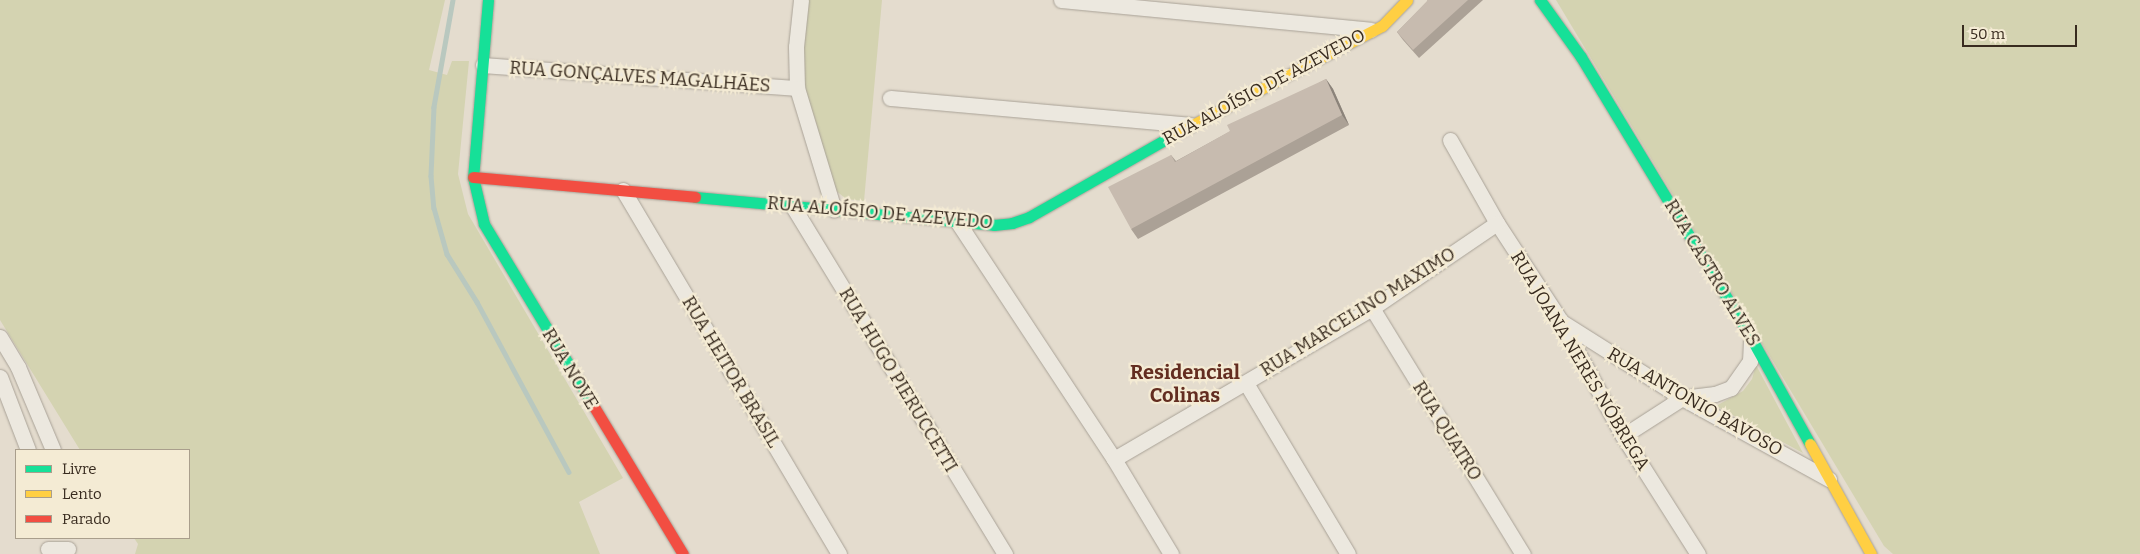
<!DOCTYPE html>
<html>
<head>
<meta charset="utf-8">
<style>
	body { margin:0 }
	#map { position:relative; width:2140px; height:554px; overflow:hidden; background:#e4dcce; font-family:Bitter,serif }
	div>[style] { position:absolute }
	.green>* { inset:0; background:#d4d3b1 }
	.stream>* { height:4.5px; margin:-2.25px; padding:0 2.25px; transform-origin:2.25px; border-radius:2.25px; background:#b9c8bf }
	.roads { filter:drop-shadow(0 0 1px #a9a297) drop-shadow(0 0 1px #a9a297) }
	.street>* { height:15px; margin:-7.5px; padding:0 7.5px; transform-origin:7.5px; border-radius:7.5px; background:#ece8df }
	.fast>* { height:11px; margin:-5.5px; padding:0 5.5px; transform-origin:5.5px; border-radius:5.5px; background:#16e098 }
	.slow>* { height:11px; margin:-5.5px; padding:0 5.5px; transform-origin:5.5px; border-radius:5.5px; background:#ffcf43 }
	.jam>* { height:11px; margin:-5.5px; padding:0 5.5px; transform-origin:5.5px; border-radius:5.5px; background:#f24e42 }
	.wall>* { inset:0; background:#aba196 }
	.shaded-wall>* { inset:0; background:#8b837a }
	.building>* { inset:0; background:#c7bbaf }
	span { translate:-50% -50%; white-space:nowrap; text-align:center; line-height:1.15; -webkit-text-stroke:4.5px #f4ebd4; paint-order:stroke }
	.street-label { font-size:18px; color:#382b1f }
	.quarter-label { font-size:20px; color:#632d20; font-weight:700 }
	.legend { position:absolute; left:15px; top:449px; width:175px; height:90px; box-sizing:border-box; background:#f4ebd4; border:1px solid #a99e8c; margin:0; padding:6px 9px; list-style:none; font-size:15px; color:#382b1f }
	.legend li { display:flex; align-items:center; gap:10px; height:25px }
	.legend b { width:25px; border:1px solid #a99e8c }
	.scale { position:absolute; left:1962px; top:25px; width:115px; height:22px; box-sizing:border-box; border:2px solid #382b1f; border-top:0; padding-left:6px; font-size:15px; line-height:18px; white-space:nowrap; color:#382b1f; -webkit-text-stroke:4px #f4ebd4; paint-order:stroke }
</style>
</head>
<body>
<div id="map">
	<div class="green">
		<div style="clip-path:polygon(0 0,445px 0,429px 70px,447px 75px,452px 61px,469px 61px,458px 174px,468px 214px,623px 478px,579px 502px,600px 554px,135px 554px,138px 544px,134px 538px,189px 538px,189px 450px,80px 450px,0 320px)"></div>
		<div style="clip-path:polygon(806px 0,882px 0,864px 201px,846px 199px,834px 189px,806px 103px,801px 62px)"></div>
		<div style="clip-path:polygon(1556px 0,2140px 0,2140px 554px,1893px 554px,1884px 546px)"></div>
		<div style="clip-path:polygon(1756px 365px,1803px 453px,1716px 406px,1743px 391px,1752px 379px)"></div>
	</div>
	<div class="stream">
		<div style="left:453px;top:0;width:109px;rotate:100.1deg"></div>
		<div style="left:434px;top:107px;width:69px;rotate:92.5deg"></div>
		<div style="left:431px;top:176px;width:32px;rotate:85deg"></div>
		<div style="left:434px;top:208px;width:48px;rotate:74.2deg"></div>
		<div style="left:447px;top:254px;width:57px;rotate:58deg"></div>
		<div style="left:477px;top:302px;width:193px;rotate:61.6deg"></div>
	</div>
	<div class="roads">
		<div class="street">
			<div style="left:801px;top:0;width:47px;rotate:96.1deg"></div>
			<div style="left:796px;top:47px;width:41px;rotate:88.6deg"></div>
			<div style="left:797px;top:88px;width:127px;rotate:73.1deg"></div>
			<div style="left:1061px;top:0;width:311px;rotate:5.5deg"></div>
			<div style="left:483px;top:65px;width:315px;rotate:4.2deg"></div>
			<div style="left:890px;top:98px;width:301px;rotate:5.1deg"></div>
			<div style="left:1450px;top:140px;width:95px;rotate:60.5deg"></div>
			<div style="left:1497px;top:223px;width:117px;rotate:56.9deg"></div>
			<div style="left:1561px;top:321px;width:131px;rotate:61.7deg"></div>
			<div style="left:1623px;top:436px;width:140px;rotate:57.6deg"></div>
			<div style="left:623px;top:190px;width:423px;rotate:59.3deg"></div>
			<div style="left:792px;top:205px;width:409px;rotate:58.6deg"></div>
			<div style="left:957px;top:221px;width:285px;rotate:56.6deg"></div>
			<div style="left:1114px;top:459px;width:111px;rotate:59deg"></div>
			<div style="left:1372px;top:308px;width:289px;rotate:58.5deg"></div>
			<div style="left:1562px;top:322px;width:142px;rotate:32.3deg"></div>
			<div style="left:1682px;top:398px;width:168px;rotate:28.9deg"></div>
			<div style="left:0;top:337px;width:35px;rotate:59deg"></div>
			<div style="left:18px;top:367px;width:90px;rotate:67.1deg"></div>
			<div style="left:0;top:377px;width:78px;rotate:69deg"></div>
			<div style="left:1246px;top:383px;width:199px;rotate:59.2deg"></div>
			<div style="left:1623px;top:436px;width:70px;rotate:-32.8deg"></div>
			<div style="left:1682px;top:398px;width:33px;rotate:-7deg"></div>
			<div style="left:1715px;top:394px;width:17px;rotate:-21deg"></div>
			<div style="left:1731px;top:388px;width:33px;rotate:-55deg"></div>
			<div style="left:1750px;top:361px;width:22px;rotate:-87deg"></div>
			<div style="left:1114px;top:459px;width:299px;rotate:-30.3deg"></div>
			<div style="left:1372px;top:308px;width:151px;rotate:-34.2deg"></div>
			<div style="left:48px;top:549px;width:20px"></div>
		</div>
		<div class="fast">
			<div style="left:488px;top:0;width:178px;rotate:94.8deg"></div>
			<div style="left:473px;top:177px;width:48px;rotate:76.8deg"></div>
			<div style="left:484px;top:224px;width:211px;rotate:58.9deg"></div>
			<div style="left:1540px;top:0;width:70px;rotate:54.3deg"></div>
			<div style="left:1581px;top:57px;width:328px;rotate:58.8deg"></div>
			<div style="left:1751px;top:338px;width:121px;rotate:60.9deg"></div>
			<div style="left:695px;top:197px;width:300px;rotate:5.3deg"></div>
			<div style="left:994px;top:225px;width:18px;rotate:-6deg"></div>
			<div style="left:1012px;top:223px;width:18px;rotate:-19deg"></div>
			<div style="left:1029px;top:217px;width:168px;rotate:-29.6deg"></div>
		</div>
		<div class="slow">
			<div style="left:1175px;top:134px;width:233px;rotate:-27.6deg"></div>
			<div style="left:1382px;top:26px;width:36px;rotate:-46deg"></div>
			<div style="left:1810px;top:444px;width:126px;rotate:61deg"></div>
		</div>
		<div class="jam">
			<div style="left:473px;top:177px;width:223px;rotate:5.1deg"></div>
			<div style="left:593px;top:405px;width:174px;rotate:58.9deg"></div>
		</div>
	</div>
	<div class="wall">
		<div style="clip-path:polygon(1427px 0,1483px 0,1419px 58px,1403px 40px,1397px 32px,1428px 1px)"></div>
		<div style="clip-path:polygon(1326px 79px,1333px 89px,1349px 125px,1138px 239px,1131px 229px,1171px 155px,1176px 161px)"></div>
	</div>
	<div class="shaded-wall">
		<div style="clip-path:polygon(1326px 79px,1333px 89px,1349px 125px,1342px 115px)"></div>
	</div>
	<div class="building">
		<div style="clip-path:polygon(1428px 0,1468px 0,1413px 50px,1397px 32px)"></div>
		<div style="clip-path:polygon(1326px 79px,1342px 115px,1131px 229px,1108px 187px,1171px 155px,1175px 162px,1230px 131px,1227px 125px)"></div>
	</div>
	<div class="street-label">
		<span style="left:640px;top:77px;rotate:4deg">RUA GONÇALVES MAGALHÃES</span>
		<span style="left:1264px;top:87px;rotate:-28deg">RUA ALOÍSIO DE AZEVEDO</span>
		<span style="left:880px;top:213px;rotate:5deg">RUA ALOÍSIO DE AZEVEDO</span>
		<span style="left:1712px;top:273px;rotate:59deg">RUA CASTRO ALVES</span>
		<span style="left:1358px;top:312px;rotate:-32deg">RUA MARCELINO MAXIMO</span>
		<span style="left:1580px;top:361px;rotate:59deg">RUA JOANA NERES NÓBREGA</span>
		<span style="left:570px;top:369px;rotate:59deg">RUA NOVE</span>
		<span style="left:731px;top:372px;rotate:59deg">RUA HEITOR BRASIL</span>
		<span style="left:898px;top:380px;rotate:59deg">RUA HUGO PIERUCCETTI</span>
		<span style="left:1695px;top:402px;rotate:30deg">RUA ANTONIO BAVOSO</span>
		<span style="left:1447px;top:431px;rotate:58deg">RUA QUATRO</span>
	</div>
	<div class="quarter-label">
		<span style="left:1185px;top:384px">Residencial<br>Colinas</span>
	</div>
	<ul class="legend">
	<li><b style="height:6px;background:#16e098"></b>Livre</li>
	<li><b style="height:6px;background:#ffcf43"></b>Lento</li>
	<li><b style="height:6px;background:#f24e42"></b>Parado</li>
	</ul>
	<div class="scale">50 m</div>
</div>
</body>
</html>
